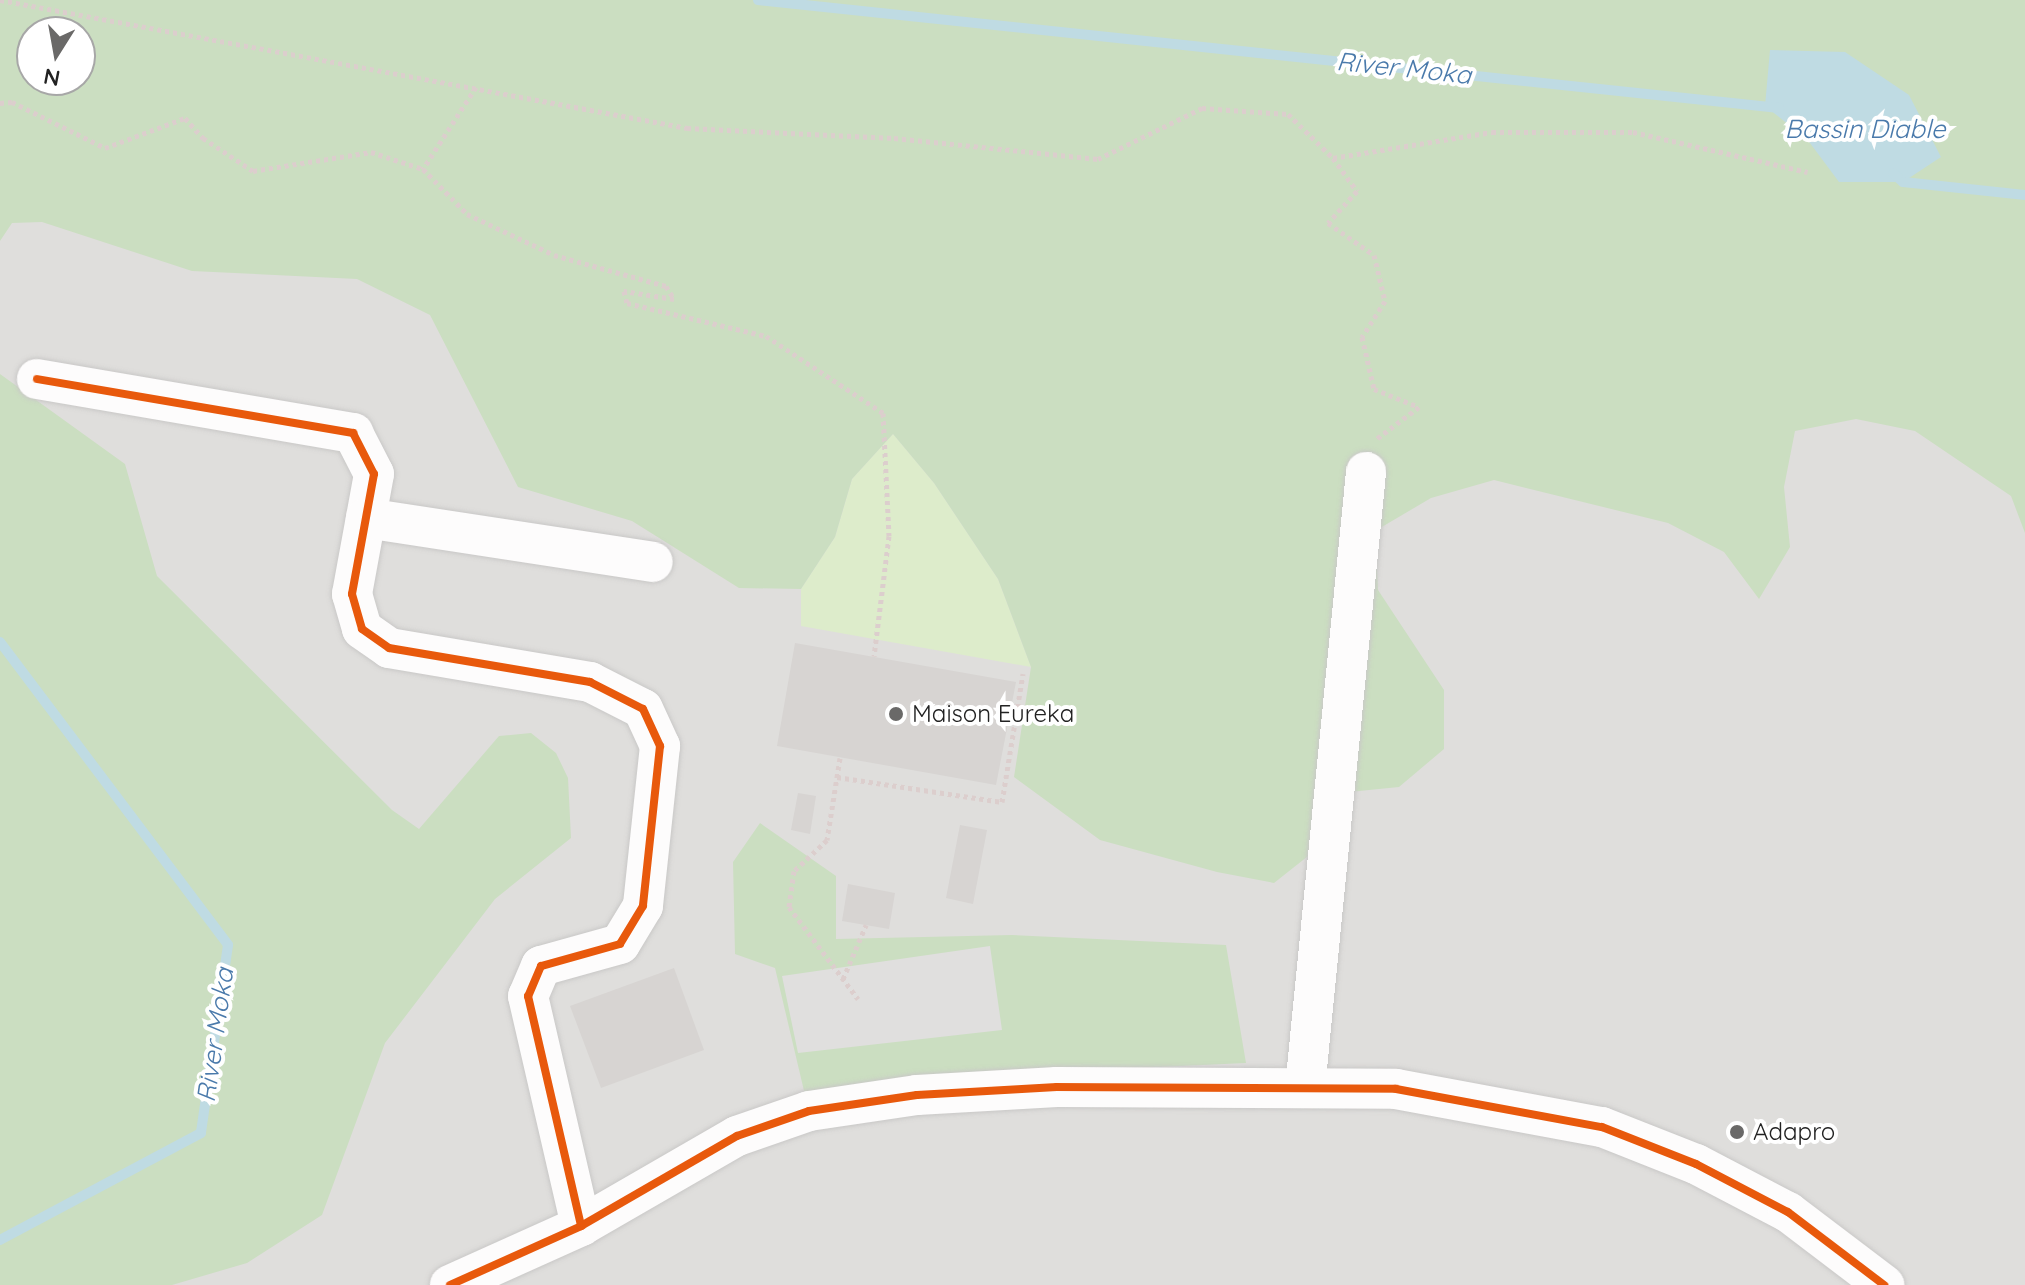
<!DOCTYPE html>
<html>
<head>
<meta charset="utf-8">
<style>
	body { margin:0 }
	#map { position:relative; width:2025px; height:1285px; overflow:hidden; background:#f0eeeb; font-family:Quicksand,sans-serif }
	div>[style] { position:absolute }
	.residential>* { inset:0; background:#dfdedc }
	.grass>* { inset:0; background:#ddeccb }
	.forest>* { inset:0; background:#cbdec1 }
	.parking>* { inset:0; background:#e0dfde }
	.water>* { inset:0; background:#bfdbe3 }
	.stream>* { height:10px; margin:-5px; padding:0 5px; transform-origin:5px; border-radius:5px; background:#bfdbe3 }
	.building>* { inset:0; background:#d7d4d2 }
	.path>* { height:5px; margin-top:-2.5px; transform-origin:0; background:repeating-linear-gradient(90deg,#dccecd 0 4px,transparent 0 8px) }
	.roads { filter:drop-shadow(0 0 2px #c9c8c7) drop-shadow(0 0 2px #c9c8c7) }
	.street>* { height:40px; margin:-20px; padding:0 20px; transform-origin:20px; border-radius:20px; background:#fdfcfc }
	.cycleway>* { height:8px; margin:-4px; padding:0 4px; transform-origin:4px; border-radius:4px; background:#e8590c }
	.dots>* { width:22px; height:22px; translate:-50% -50%; box-sizing:border-box; border:4px solid #fff; border-radius:50% }
	span { translate:-50% -50%; white-space:nowrap; text-align:center; line-height:1.15; -webkit-text-stroke:8px #fff; paint-order:stroke }
	.poi-label { font-size:24px; color:#222 }
	.left { translate:0 -50%; text-align:left }
	.water-label { font-size:26px; color:#4a7aab; font-style:italic }
	.north { position:absolute; left:16px; top:16px; width:80px; height:80px; box-sizing:border-box; background:#fff; border:2px solid #a7a7a7; border-radius:50%; rotate:191deg; font-size:22px; font-weight:700; line-height:32px; text-align:center; color:#222 }
	.north::after { content:''; display:block; margin:auto; width:28px; height:36px; background:#6a6968; clip-path:polygon(50% 0,100% 100%,50% 72%,0 100%) }
</style>
</head>
<body>
<div id="map">
	<div class="residential">
		<div style="clip-path:polygon(0 165px,1964px 428px,2025px 489px,2025px 1285px,0 1285px)"></div>
	</div>
	<div class="grass">
		<div style="clip-path:polygon(893px 434px,934px 483px,998px 579px,1031px 667px,801px 626px,801px 589px,835px 537px,852px 479px)"></div>
	</div>
	<div class="forest">
		<div style="clip-path:polygon(evenodd,0 0,2025px 0,2025px 533px,2011px 496px,1915px 431px,1856px 419px,1795px 431px,1784px 487px,1790px 547px,1759px 599px,1724px 552px,1668px 523px,1494px 480px,1431px 498px,1375px 531px,1378px 590px,1444px 690px,1444px 749px,1399px 787px,1339px 793px,1322px 845px,1274px 883px,1217px 872px,1100px 840px,1014px 777px,1031px 667px,998px 579px,934px 483px,893px 434px,852px 479px,835px 537px,801px 589px,739px 588px,632px 521px,518px 487px,430px 315px,357px 279px,192px 271px,42px 222px,12px 223px,0 241px,0 0,32px 32px,80px 32px,80px 80px,32px 80px,32px 32px)"></div>
		<div style="clip-path:polygon(0 374px,125px 464px,157px 576px,392px 810px,419px 829px,499px 736px,531px 733px,556px 753px,568px 778px,571px 838px,495px 899px,385px 1043px,322px 1215px,247px 1263px,172px 1285px,0 1285px)"></div>
		<div style="clip-path:polygon(760px 823px,836px 876px,836px 939px,1012px 935px,1226px 945px,1246px 1063px,1024px 1073px,805px 1095px,775px 968px,735px 954px,733px 862px)"></div>
	</div>
	<div class="parking">
		<div style="clip-path:polygon(990px 946px,1002px 1030px,798px 1053px,782px 976px)"></div>
	</div>
	<div class="water">
		<div style="clip-path:polygon(1770px 50px,1845px 52px,1909px 95px,1941px 157px,1903px 182px,1839px 182px,1807px 139px,1765px 106px)"></div>
	</div>
	<div class="stream">
		<div style="left:758px;top:0;width:1027px;rotate:6.04deg"></div>
		<div style="left:1893px;top:173px;width:13px;rotate:42deg"></div>
		<div style="left:1903px;top:182px;width:123px;rotate:6.1deg"></div>
		<div style="left:0;top:642px;width:379px;rotate:53deg"></div>
		<div style="left:228px;top:945px;width:190px;rotate:98.2deg"></div>
		<div style="left:201px;top:1133px;width:228px;rotate:152deg"></div>
	</div>
	<div class="building">
		<div style="clip-path:polygon(795px 643px,1016px 682px,996px 785px,777px 746px)"></div>
		<div style="clip-path:polygon(798px 793px,816px 796px,810px 834px,791px 830px)"></div>
		<div style="clip-path:polygon(960px 825px,987px 830px,973px 904px,946px 898px)"></div>
		<div style="clip-path:polygon(848px 884px,895px 893px,889px 929px,842px 921px)"></div>
		<div style="clip-path:polygon(674px 968px,704px 1050px,601px 1088px,570px 1006px)"></div>
	</div>
	<div class="path">
		<div style="left:0;top:0;width:699px;rotate:10.55deg"></div>
		<div style="left:687px;top:128px;width:207px;rotate:2.8deg"></div>
		<div style="left:894px;top:138px;width:205px;rotate:5.9deg"></div>
		<div style="left:1098px;top:159px;width:116px;rotate:-26.1deg"></div>
		<div style="left:1202px;top:108px;width:86px;rotate:4deg"></div>
		<div style="left:1288px;top:114px;width:63px;rotate:44.4deg"></div>
		<div style="left:1333px;top:158px;width:161px;rotate:-9.3deg"></div>
		<div style="left:1492px;top:132px;width:141px"></div>
		<div style="left:1633px;top:132px;width:179px;rotate:12.9deg"></div>
		<div style="left:476px;top:87px;width:98px;rotate:122.9deg"></div>
		<div style="left:423px;top:169px;width:63px;rotate:45.6deg"></div>
		<div style="left:467px;top:214px;width:96px;rotate:25.2deg"></div>
		<div style="left:554px;top:255px;width:116px;rotate:15.5deg"></div>
		<div style="left:666px;top:286px;width:15px;rotate:58deg"></div>
		<div style="left:674px;top:299px;width:51px;rotate:-170.9deg"></div>
		<div style="left:624px;top:291px;width:12px;rotate:76deg"></div>
		<div style="left:627px;top:303px;width:143px;rotate:13.4deg"></div>
		<div style="left:766px;top:336px;width:140px;rotate:33.3deg"></div>
		<div style="left:883px;top:413px;width:123px;rotate:87.2deg"></div>
		<div style="left:889px;top:536px;width:121px;rotate:97.1deg"></div>
		<div style="left:0;top:103px;width:12px;rotate:-5deg"></div>
		<div style="left:12px;top:102px;width:104px;rotate:26.3deg"></div>
		<div style="left:105px;top:148px;width:85px;rotate:-20.6deg"></div>
		<div style="left:185px;top:118px;width:27px;rotate:48deg"></div>
		<div style="left:203px;top:138px;width:60px;rotate:33.4deg"></div>
		<div style="left:253px;top:171px;width:120px;rotate:-9.1deg"></div>
		<div style="left:371px;top:152px;width:55px;rotate:18.1deg"></div>
		<div style="left:1333px;top:158px;width:41px;rotate:54deg"></div>
		<div style="left:1357px;top:191px;width:43px;rotate:132.2deg"></div>
		<div style="left:1328px;top:223px;width:56px;rotate:34.8deg"></div>
		<div style="left:1374px;top:255px;width:47px;rotate:76.6deg"></div>
		<div style="left:1385px;top:301px;width:43px;rotate:122.6deg"></div>
		<div style="left:1362px;top:337px;width:53px;rotate:77deg"></div>
		<div style="left:1374px;top:389px;width:48px;rotate:21.8deg"></div>
		<div style="left:1419px;top:407px;width:55px;rotate:143.1deg"></div>
		<div style="left:840px;top:758px;width:83px;rotate:99deg"></div>
		<div style="left:827px;top:840px;width:45px;rotate:136.8deg"></div>
		<div style="left:794px;top:871px;width:36px;rotate:98deg"></div>
		<div style="left:789px;top:907px;width:115px;rotate:53.1deg"></div>
		<div style="left:837px;top:777px;width:167px;rotate:8.6deg"></div>
		<div style="left:1002px;top:802px;width:130px;rotate:-80.7deg"></div>
		<div style="left:843px;top:979px;width:59px;rotate:-66.9deg"></div>
	</div>
	<div class="roads">
		<div class="street">
			<div style="left:37px;top:379px;width:321px;rotate:9.7deg"></div>
			<div style="left:353px;top:433px;width:46px;rotate:62.9deg"></div>
			<div style="left:374px;top:474px;width:122px;rotate:100.4deg"></div>
			<div style="left:352px;top:594px;width:36px;rotate:74deg"></div>
			<div style="left:362px;top:629px;width:33px;rotate:35deg"></div>
			<div style="left:389px;top:648px;width:204px;rotate:9.6deg"></div>
			<div style="left:590px;top:682px;width:59px;rotate:27deg"></div>
			<div style="left:643px;top:709px;width:41px;rotate:65.3deg"></div>
			<div style="left:660px;top:746px;width:161px;rotate:96.1deg"></div>
			<div style="left:643px;top:906px;width:44px;rotate:121.2deg"></div>
			<div style="left:620px;top:944px;width:82px;rotate:164.4deg"></div>
			<div style="left:541px;top:966px;width:33px;rotate:113deg"></div>
			<div style="left:528px;top:996px;width:236px;rotate:77deg"></div>
			<div style="left:366px;top:518px;width:290px;rotate:8.7deg"></div>
			<div style="left:1305px;top:1088px;width:619px;rotate:-84.34deg"></div>
			<div style="left:450px;top:1285px;width:144px;rotate:-24.2deg"></div>
			<div style="left:581px;top:1226px;width:180px;rotate:-30deg"></div>
			<div style="left:737px;top:1136px;width:76px;rotate:-19.1deg"></div>
			<div style="left:809px;top:1111px;width:109px;rotate:-8.4deg"></div>
			<div style="left:917px;top:1095px;width:140px;rotate:-3.3deg"></div>
			<div style="left:1057px;top:1087px;width:339px;rotate:0.3deg"></div>
			<div style="left:1396px;top:1089px;width:209px;rotate:10.5deg"></div>
			<div style="left:1602px;top:1127px;width:101px;rotate:21.5deg"></div>
			<div style="left:1696px;top:1164px;width:104px;rotate:27.6deg"></div>
			<div style="left:1788px;top:1212px;width:121px;rotate:37.2deg"></div>
		</div>
	</div>
	<div class="cycleway">
		<div style="left:37px;top:379px;width:321px;rotate:9.7deg"></div>
		<div style="left:353px;top:433px;width:46px;rotate:62.9deg"></div>
		<div style="left:374px;top:474px;width:122px;rotate:100.4deg"></div>
		<div style="left:352px;top:594px;width:36px;rotate:74deg"></div>
		<div style="left:362px;top:629px;width:33px;rotate:35deg"></div>
		<div style="left:389px;top:648px;width:204px;rotate:9.6deg"></div>
		<div style="left:590px;top:682px;width:59px;rotate:27deg"></div>
		<div style="left:643px;top:709px;width:41px;rotate:65.3deg"></div>
		<div style="left:660px;top:746px;width:161px;rotate:96.1deg"></div>
		<div style="left:643px;top:906px;width:44px;rotate:121.2deg"></div>
		<div style="left:620px;top:944px;width:82px;rotate:164.4deg"></div>
		<div style="left:541px;top:966px;width:33px;rotate:113deg"></div>
		<div style="left:528px;top:996px;width:236px;rotate:77deg"></div>
		<div style="left:450px;top:1285px;width:144px;rotate:-24.2deg"></div>
		<div style="left:581px;top:1226px;width:180px;rotate:-30deg"></div>
		<div style="left:737px;top:1136px;width:76px;rotate:-19.1deg"></div>
		<div style="left:809px;top:1111px;width:109px;rotate:-8.4deg"></div>
		<div style="left:917px;top:1095px;width:140px;rotate:-3.3deg"></div>
		<div style="left:1057px;top:1087px;width:339px;rotate:0.3deg"></div>
		<div style="left:1396px;top:1089px;width:209px;rotate:10.5deg"></div>
		<div style="left:1602px;top:1127px;width:101px;rotate:21.5deg"></div>
		<div style="left:1696px;top:1164px;width:104px;rotate:27.6deg"></div>
		<div style="left:1788px;top:1212px;width:121px;rotate:37.2deg"></div>
	</div>
	<div class="dots">
		<div style="left:896px;top:714px;background:#6a6968"></div>
		<div style="left:1737px;top:1132px;background:#6a6968"></div>
	</div>
	<div class="poi-label">
		<span class="left" style="left:912px;top:714px">Maison Eureka</span>
		<span class="left" style="left:1753px;top:1132px">Adapro</span>
	</div>
	<div class="water-label">
		<span style="left:1404px;top:68px;rotate:6deg">River Moka</span>
		<span style="left:1865px;top:129px">Bassin Diable</span>
		<span style="left:215px;top:1035px;rotate:-82deg">River Moka</span>
	</div>
	<div class="north">N</div>
</div>
</body>
</html>
